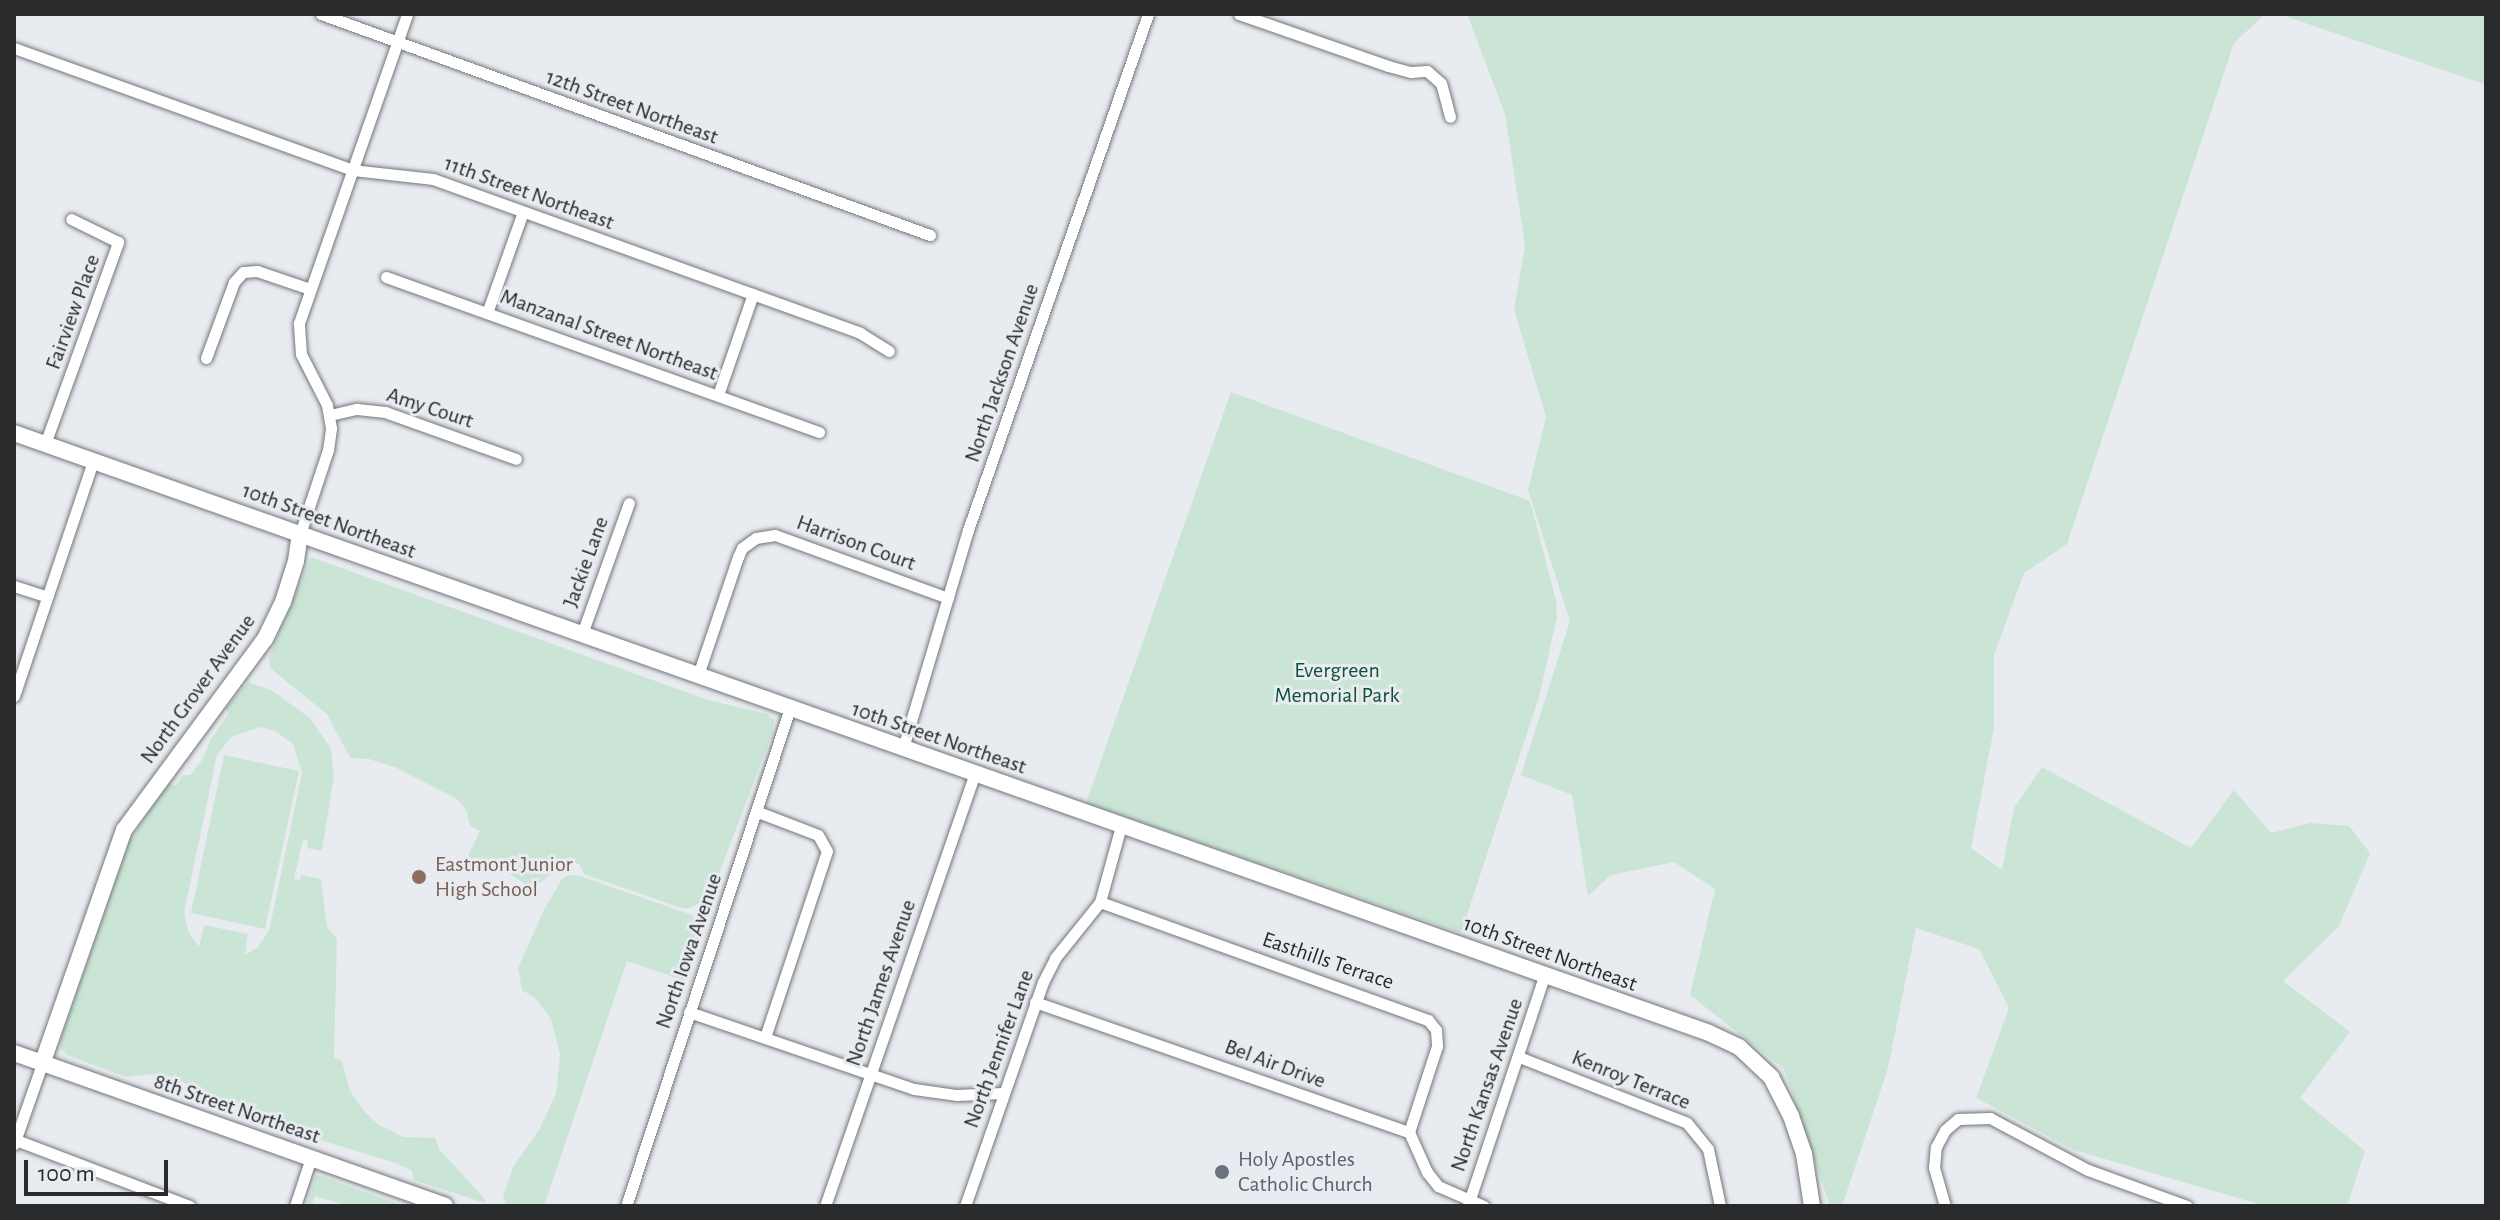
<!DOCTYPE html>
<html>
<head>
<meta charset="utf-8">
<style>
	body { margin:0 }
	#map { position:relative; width:2500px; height:1220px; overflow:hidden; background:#e8ebf0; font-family:"Alegreya Sans",sans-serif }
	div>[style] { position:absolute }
	.green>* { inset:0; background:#cae5d5 }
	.roads { filter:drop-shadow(0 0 2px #73767a) drop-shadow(0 0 2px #73767a) }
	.street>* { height:11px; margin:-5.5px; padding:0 5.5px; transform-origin:5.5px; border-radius:5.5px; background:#fff }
	.secondary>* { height:16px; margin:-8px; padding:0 8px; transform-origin:8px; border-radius:8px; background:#fff }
	.dots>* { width:22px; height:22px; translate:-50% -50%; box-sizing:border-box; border:4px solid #e8ebf0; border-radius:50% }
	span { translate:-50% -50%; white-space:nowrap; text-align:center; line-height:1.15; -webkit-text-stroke:6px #e8ebf0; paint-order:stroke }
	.street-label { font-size:22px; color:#282a2b }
	.park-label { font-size:22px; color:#0f5135 }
	.education-label { font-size:22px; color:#785e54 }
	.left { translate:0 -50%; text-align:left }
	.worship-label { font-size:22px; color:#5b616d }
	.frame { position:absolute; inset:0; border:16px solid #282a2b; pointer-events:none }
	.scale { position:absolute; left:24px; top:1160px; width:144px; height:36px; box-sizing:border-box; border:4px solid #282a2b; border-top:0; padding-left:10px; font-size:24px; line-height:28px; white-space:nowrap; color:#282a2b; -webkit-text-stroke:6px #e8ebf0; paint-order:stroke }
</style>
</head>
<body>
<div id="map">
	<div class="green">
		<div style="clip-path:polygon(1467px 14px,2265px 14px,2234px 43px,2067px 544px,2024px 573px,1994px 655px,1994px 728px,1971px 848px,2002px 870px,2014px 808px,2042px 767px,2191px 848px,2234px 790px,2271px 833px,2310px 823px,2349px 826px,2370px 853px,2339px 926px,2283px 981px,2350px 1032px,2300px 1098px,2365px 1151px,2347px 1206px,2265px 1206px,2074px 1150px,1976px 1098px,2009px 1008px,1979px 949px,1916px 928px,1888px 1068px,1842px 1206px,1830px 1206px,1784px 1069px,1690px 995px,1715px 889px,1674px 862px,1611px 875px,1588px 896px,1572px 795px,1521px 775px,1570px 621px,1528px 490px,1546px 417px,1514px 309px,1525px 246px,1505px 114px)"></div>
		<div style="clip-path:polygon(2279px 14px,2486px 14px,2486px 78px,2484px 84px)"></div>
		<div style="clip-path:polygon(1231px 392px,1530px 501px,1556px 600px,1557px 617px,1539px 697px,1461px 933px,1086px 803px)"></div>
		<div style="clip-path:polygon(311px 557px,708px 700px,767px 714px,774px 720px,773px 731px,718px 877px,706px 899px,690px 908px,681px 908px,584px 874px,580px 865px,568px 860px,540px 883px,529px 886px,492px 864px,466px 860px,480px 831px,470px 826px,467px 811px,457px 799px,397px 768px,369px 759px,350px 758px,327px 714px,270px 668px,269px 657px)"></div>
		<div style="clip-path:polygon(evenodd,248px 682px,271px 690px,310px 718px,331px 749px,334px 776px,322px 851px,307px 848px,308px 841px,303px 839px,294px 879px,300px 880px,301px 875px,321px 879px,327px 927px,337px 939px,334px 1057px,342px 1061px,350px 1091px,364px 1111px,379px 1125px,403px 1137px,435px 1138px,439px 1149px,485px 1199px,485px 1203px,414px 1180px,411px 1170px,395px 1163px,327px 1142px,170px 1077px,153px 1074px,126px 1077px,67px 1055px,61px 1048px,60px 1041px,129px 842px,168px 783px,176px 786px,183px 775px,190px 775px,202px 760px,211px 739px,229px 713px,225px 709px,248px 682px,260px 727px,275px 731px,293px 744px,302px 773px,269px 931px,257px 948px,245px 955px,248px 934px,204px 925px,199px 947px,189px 933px,184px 913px,217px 755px,231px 737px,260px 727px)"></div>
		<div style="clip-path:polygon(224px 755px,299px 771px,265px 929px,191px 913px)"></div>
		<div style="clip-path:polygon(569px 875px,580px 876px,695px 916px,695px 951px,685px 981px,627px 961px,544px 1206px,507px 1206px,503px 1197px,513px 1167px,539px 1130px,556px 1094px,560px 1055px,551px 1019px,535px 998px,522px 990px,518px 968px,543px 912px,562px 879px)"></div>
		<div style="clip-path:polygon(316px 1175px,321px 1176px,404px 1206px,347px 1206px,315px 1196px,311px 1206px,306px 1206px)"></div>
	</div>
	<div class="roads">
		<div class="street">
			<div style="left:321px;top:14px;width:648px;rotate:19.95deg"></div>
			<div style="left:1239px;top:14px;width:158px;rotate:19.2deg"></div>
			<div style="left:1388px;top:66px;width:24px;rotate:15deg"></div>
			<div style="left:1411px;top:72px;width:16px;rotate:-4deg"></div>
			<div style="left:1427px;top:71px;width:18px;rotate:41deg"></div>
			<div style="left:1441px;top:83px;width:35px;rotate:75deg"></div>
			<div style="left:14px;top:48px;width:359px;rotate:19.8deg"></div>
			<div style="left:352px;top:170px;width:81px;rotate:6.3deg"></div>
			<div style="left:433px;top:179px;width:454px;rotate:19.8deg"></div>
			<div style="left:860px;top:333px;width:34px;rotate:32deg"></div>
			<div style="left:386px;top:277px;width:460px;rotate:19.7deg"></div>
			<div style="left:487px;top:313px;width:107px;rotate:-70.4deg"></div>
			<div style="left:206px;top:358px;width:81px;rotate:-69.8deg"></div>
			<div style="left:234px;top:282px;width:13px;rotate:-48deg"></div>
			<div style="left:243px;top:272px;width:14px;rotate:-4deg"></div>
			<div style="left:257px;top:271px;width:56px;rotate:18.8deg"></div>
			<div style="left:718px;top:395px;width:107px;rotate:-70.9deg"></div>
			<div style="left:330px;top:415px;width:28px;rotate:-13deg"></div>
			<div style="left:357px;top:409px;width:28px;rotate:6deg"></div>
			<div style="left:385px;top:412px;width:139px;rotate:19.7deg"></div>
			<div style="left:45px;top:444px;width:215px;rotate:-70.1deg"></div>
			<div style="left:118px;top:242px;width:52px;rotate:-153.9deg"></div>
			<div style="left:300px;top:534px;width:89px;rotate:-71.6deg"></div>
			<div style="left:328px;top:450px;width:22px;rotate:-82deg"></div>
			<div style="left:331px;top:428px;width:23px;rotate:-100deg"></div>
			<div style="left:327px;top:405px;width:57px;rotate:-117deg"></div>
			<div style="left:301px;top:354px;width:31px;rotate:-94deg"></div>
			<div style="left:299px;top:323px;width:327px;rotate:-70.7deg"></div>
			<div style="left:14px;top:586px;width:35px;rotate:18deg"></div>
			<div style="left:582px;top:634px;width:139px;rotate:-70.3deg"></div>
			<div style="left:698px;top:675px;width:125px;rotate:-71.3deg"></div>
			<div style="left:738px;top:557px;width:10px;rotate:-66deg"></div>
			<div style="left:742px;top:548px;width:17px;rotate:-36deg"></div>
			<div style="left:756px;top:538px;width:19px;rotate:-9deg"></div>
			<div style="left:775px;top:535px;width:184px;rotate:20deg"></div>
			<div style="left:14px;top:696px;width:248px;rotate:-71.4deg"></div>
			<div style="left:903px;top:748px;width:227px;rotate:-73.4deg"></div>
			<div style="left:968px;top:530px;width:546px;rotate:-70.77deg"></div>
			<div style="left:758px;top:812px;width:64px;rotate:21deg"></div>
			<div style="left:818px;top:835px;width:18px;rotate:61deg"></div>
			<div style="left:827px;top:851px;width:196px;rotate:108.4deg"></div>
			<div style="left:1100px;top:902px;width:349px;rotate:19.8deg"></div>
			<div style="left:1428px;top:1020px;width:13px;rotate:51deg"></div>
			<div style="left:1436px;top:1030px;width:16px;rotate:86deg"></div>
			<div style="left:1437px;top:1046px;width:90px;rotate:108deg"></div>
			<div style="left:1035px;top:1002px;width:396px;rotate:19.2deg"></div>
			<div style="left:1409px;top:1132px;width:44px;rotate:65.8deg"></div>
			<div style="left:1427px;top:1172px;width:18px;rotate:52deg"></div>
			<div style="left:1438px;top:1186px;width:50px;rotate:23.5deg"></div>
			<div style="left:689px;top:1012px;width:238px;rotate:18.9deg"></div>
			<div style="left:914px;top:1089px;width:42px;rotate:8.1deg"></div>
			<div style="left:956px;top:1095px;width:47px;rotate:-2.4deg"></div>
			<div style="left:1519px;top:1057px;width:180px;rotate:21.4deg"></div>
			<div style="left:1687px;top:1123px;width:33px;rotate:51deg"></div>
			<div style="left:1708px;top:1149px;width:58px;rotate:78.1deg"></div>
			<div style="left:16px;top:1140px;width:186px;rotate:20.8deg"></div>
			<div style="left:14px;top:1144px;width:85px;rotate:-70.7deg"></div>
			<div style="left:1468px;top:1205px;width:240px;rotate:-71.6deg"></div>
			<div style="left:295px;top:1206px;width:51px;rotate:-71.6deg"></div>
			<div style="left:626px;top:1206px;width:524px;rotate:-71.77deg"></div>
			<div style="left:825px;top:1206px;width:458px;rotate:-70.9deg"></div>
			<div style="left:965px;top:1206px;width:237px;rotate:-70.8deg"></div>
			<div style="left:1043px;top:982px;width:27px;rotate:-63deg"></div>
			<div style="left:1055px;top:958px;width:72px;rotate:-51.2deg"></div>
			<div style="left:1100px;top:902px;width:79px;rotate:-74.6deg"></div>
			<div style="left:1945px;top:1206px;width:40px;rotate:-106deg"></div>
			<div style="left:1934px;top:1168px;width:21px;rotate:-85deg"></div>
			<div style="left:1936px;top:1147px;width:19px;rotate:-62deg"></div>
			<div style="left:1945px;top:1130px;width:17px;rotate:-40deg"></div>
			<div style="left:1958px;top:1119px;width:32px;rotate:-2deg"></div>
			<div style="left:1990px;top:1118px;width:111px;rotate:28deg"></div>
			<div style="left:2088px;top:1170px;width:105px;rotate:20deg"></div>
		</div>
		<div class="secondary">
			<div style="left:14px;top:433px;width:1798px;rotate:19.49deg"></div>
			<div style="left:1709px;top:1033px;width:33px;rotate:25deg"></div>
			<div style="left:1739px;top:1047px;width:44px;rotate:43.2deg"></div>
			<div style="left:1771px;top:1077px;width:44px;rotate:62.9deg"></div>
			<div style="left:1791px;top:1116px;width:40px;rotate:71.1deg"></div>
			<div style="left:1804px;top:1154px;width:53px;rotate:81.3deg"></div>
			<div style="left:14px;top:1053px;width:457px;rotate:19.5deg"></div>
			<div style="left:42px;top:1064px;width:248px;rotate:-70.7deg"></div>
			<div style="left:124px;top:830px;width:237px;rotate:-53.6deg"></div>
			<div style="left:265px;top:639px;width:41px;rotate:-64.1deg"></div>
			<div style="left:283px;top:602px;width:43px;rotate:-72.4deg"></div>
			<div style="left:296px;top:561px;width:27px;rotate:-82deg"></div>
		</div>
	</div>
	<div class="dots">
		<div style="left:419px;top:877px;background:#8d6e63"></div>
		<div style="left:1222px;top:1172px;background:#6b7280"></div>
	</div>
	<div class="street-label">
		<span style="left:632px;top:107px;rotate:20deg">12th Street Northeast</span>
		<span style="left:529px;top:193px;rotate:20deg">11th Street Northeast</span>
		<span style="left:73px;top:312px;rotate:-70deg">Fairview Place</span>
		<span style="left:609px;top:335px;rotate:20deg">Manzanal Street Northeast</span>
		<span style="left:1002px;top:373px;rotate:-71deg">North Jackson Avenue</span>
		<span style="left:430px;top:408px;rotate:18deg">Amy Court</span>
		<span style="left:329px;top:521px;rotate:20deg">10th Street Northeast</span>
		<span style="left:856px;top:543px;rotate:20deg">Harrison Court</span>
		<span style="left:586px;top:562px;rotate:-70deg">Jackie Lane</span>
		<span style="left:198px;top:689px;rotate:-54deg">North Grover Avenue</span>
		<span style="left:939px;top:738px;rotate:19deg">10th Street Northeast</span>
		<span style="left:689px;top:951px;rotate:-71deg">North Iowa Avenue</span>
		<span style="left:1550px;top:954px;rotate:20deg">10th Street Northeast</span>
		<span style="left:1328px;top:961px;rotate:19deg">Easthills Terrace</span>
		<span style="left:881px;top:983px;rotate:-71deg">North James Avenue</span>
		<span style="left:999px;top:1049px;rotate:-70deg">North Jennifer Lane</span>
		<span style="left:1275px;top:1064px;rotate:20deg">Bel Air Drive</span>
		<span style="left:1631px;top:1080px;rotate:22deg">Kenroy Terrace</span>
		<span style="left:1487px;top:1085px;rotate:-71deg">North Kansas Avenue</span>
		<span style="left:237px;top:1109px;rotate:19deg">8th Street Northeast</span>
	</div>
	<div class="park-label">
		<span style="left:1337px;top:683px">Evergreen<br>Memorial Park</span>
	</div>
	<div class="education-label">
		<span class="left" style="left:435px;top:877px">Eastmont Junior<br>High School</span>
	</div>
	<div class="worship-label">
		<span class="left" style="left:1238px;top:1172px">Holy Apostles<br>Catholic Church</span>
	</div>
	<div class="frame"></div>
	<div class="scale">100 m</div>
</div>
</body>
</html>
